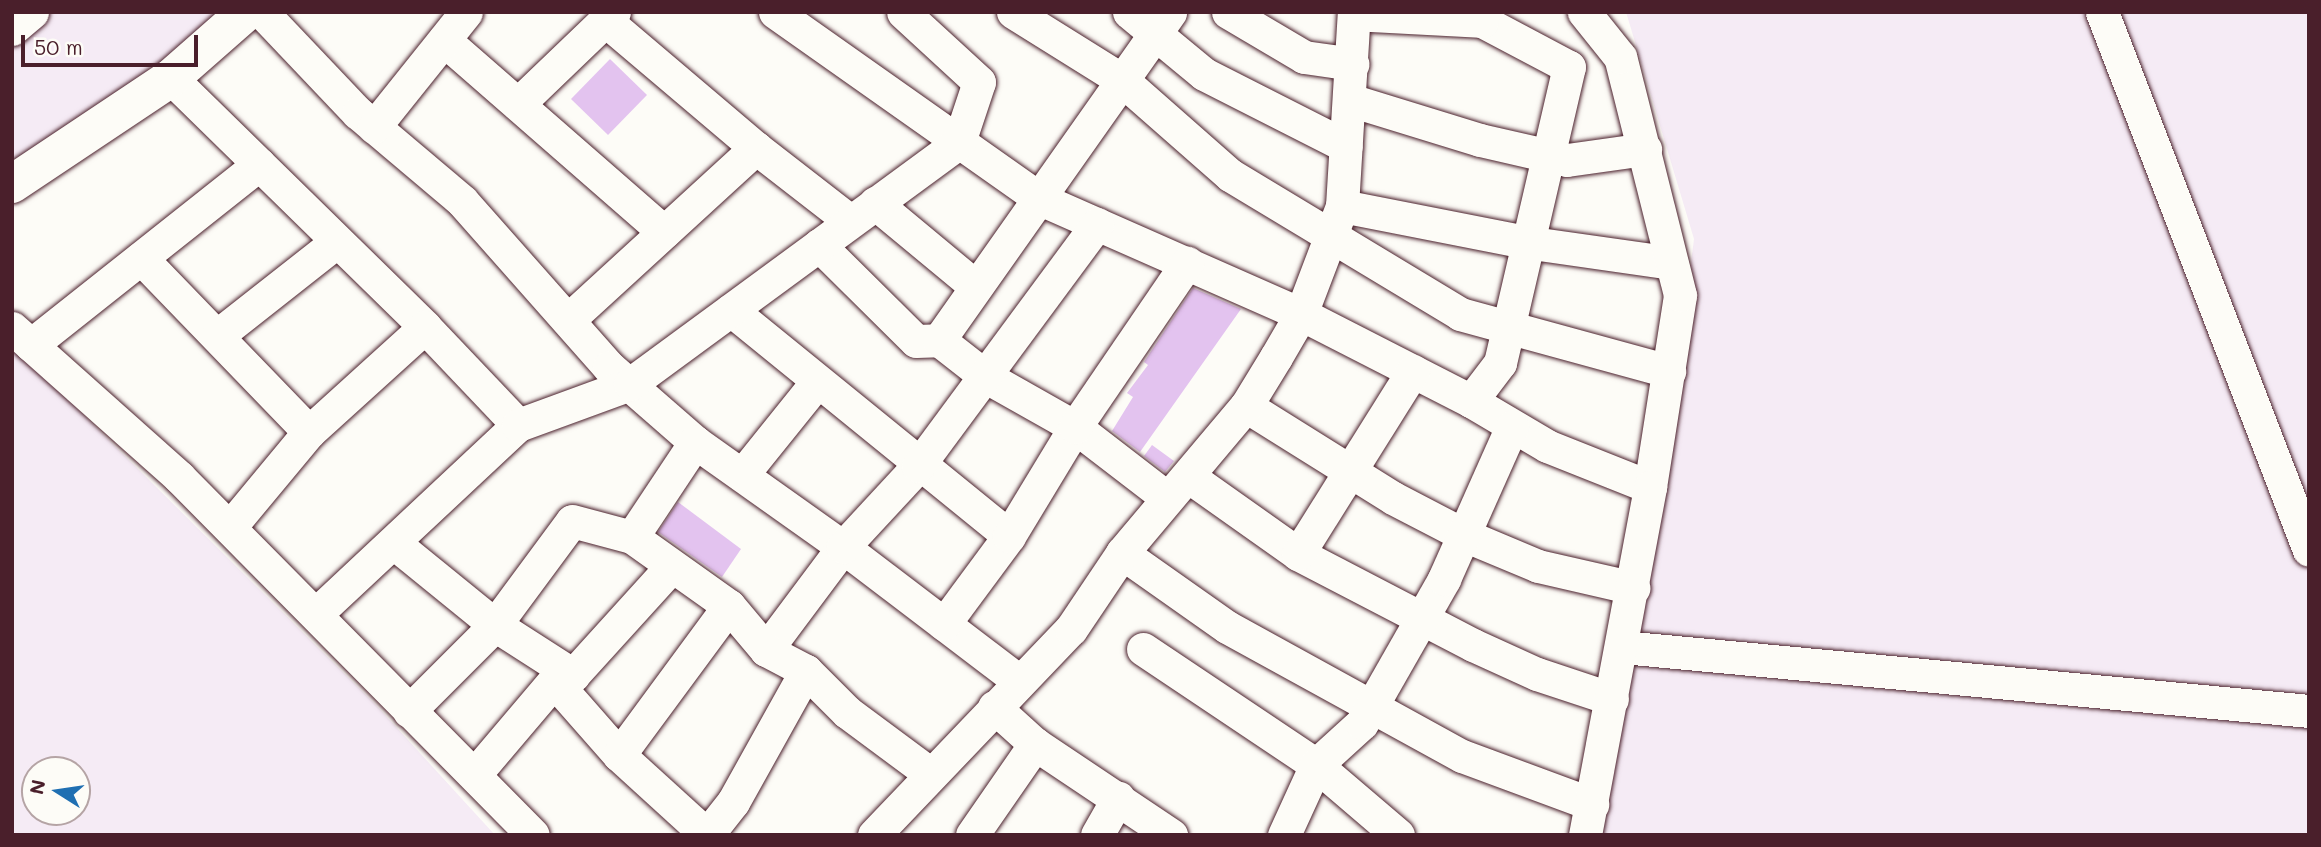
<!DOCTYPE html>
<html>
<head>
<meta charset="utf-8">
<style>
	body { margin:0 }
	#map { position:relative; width:2321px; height:847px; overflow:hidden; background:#fdfcf7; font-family:Mali,sans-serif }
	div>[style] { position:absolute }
	.built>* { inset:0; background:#f5ebf5 }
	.building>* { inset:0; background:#e3c3ef }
	.roads { filter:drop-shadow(0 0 2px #4a1f2b) drop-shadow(0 0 2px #4a1f2b) }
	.minor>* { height:33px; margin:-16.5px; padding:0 16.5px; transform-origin:16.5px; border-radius:16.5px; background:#fdfcf7 }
	.major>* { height:38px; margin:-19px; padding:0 19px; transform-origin:19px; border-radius:19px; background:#fdfcf7 }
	span { translate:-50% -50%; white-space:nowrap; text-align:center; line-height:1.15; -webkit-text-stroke:7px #fdfcf7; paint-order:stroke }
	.frame { position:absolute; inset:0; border:14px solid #4a1f2b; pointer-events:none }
	.north { position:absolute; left:21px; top:756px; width:70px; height:70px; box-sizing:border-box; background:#fdfcf7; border:2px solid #b5a4a5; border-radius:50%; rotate:282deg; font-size:19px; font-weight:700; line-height:28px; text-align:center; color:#4a1f2b }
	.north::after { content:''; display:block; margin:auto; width:24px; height:32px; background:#1f6fb2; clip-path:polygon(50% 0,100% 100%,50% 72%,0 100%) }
	.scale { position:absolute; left:21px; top:35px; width:177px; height:32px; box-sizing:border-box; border:4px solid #4a1f2b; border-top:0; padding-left:9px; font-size:21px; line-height:24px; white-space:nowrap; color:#4a1f2b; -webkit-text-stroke:5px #fdfcf7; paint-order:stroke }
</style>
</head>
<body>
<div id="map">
	<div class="built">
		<div style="clip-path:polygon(12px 12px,225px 12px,163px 71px,12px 168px)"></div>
		<div style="clip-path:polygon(1626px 12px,2309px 12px,2309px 835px,1590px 835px,1667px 450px,1694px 239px)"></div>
		<div style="clip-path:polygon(evenodd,12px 344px,376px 705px,495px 835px,12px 835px,12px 344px,35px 770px,77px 770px,77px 812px,35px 812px,35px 770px)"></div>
	</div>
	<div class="building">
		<div style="clip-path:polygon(610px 59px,647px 95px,608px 135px,571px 99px)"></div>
		<div style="clip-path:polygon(1193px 288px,1241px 309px,1140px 452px,1112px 431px,1133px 397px,1127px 393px,1148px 365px,1144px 362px)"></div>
		<div style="clip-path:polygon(1152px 445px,1174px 461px,1165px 472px,1144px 456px)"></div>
		<div style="clip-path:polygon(678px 502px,741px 549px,722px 577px,658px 532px)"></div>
	</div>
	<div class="roads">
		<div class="minor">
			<div style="left:262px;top:12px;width:139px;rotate:46.5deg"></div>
			<div style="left:358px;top:113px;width:136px;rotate:40.2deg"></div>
			<div style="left:462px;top:201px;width:222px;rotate:48.5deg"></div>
			<div style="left:609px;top:367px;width:114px;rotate:41.1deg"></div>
			<div style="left:695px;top:442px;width:181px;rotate:35.4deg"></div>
			<div style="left:843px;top:547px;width:221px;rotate:37.3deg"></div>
			<div style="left:775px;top:12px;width:324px;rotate:35.2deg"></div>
			<div style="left:1040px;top:199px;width:285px;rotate:23.8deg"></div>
			<div style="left:1301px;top:314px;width:191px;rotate:27.1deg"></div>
			<div style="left:1471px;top:401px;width:48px;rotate:-52.7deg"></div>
			<div style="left:1500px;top:363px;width:304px;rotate:-76.9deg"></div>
			<div style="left:1569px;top:67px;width:98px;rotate:-152.1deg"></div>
			<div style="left:1482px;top:21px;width:128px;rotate:-176.9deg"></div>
			<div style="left:1013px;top:12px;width:128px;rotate:32deg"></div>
			<div style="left:1122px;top:80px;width:144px;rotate:41.3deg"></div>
			<div style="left:1230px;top:175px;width:269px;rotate:31.1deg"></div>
			<div style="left:1460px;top:314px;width:217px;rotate:15.3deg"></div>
			<div style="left:1129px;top:12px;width:97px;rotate:39.6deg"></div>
			<div style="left:1204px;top:74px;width:159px;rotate:26.9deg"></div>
			<div style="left:1228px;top:12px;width:88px;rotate:30.6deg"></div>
			<div style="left:1304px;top:57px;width:49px;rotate:8.1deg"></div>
			<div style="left:2102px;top:12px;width:576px;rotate:68.96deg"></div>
			<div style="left:12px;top:29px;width:26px;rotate:-40deg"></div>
			<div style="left:444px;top:40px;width:292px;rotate:41.1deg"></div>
			<div style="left:171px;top:78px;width:356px;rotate:44.4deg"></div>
			<div style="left:425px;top:327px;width:135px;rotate:46.5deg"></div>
			<div style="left:1350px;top:100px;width:136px;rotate:17.1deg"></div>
			<div style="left:1480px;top:140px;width:89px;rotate:12.9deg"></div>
			<div style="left:1567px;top:160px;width:79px;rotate:-8deg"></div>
			<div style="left:518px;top:104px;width:133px;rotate:-43.8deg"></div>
			<div style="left:374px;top:127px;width:147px;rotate:-51.3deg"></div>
			<div style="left:756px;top:148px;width:119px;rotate:37.8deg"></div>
			<div style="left:875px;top:203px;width:131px;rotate:39.7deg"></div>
			<div style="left:1342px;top:206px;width:187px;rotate:11.1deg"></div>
			<div style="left:1525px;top:242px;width:148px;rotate:8.1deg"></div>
			<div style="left:819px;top:245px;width:136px;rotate:44.7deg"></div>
			<div style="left:916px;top:341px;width:23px;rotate:-2deg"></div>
			<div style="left:141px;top:258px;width:242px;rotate:46deg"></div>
			<div style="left:731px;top:310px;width:358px;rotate:39.1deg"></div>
			<div style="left:568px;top:320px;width:255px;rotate:-42.5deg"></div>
			<div style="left:756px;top:148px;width:197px;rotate:-139.7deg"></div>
			<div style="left:12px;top:328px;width:224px;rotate:41.7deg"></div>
			<div style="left:179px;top:477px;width:503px;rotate:45.32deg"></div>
			<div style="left:218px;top:335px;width:149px;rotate:-38.2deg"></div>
			<div style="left:31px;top:345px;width:291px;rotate:-38.4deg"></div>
			<div style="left:1471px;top:401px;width:88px;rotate:30.6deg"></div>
			<div style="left:1547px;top:446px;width:111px;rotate:21.7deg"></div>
			<div style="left:1650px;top:487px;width:194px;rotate:-81.1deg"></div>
			<div style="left:1680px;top:295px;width:245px;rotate:-104.1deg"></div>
			<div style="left:1620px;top:57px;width:58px;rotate:-128.7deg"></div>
			<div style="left:1246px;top:406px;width:173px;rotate:32deg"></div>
			<div style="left:1393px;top:498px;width:80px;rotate:27.5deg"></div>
			<div style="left:1464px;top:535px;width:80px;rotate:22.7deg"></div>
			<div style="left:1538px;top:566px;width:98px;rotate:12.9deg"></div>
			<div style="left:742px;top:475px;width:118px;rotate:-51.2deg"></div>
			<div style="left:1188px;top:476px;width:135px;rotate:35.3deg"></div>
			<div style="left:1298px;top:554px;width:197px;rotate:27.5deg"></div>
			<div style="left:1473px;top:645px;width:70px;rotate:24.4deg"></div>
			<div style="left:1537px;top:674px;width:79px;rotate:18.4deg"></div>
			<div style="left:1166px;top:497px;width:115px;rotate:-142.4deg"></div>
			<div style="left:1075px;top:427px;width:103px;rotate:-150.5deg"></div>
			<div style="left:985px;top:376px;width:58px;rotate:-142deg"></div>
			<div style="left:939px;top:340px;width:401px;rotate:-54.8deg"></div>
			<div style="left:230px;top:527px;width:124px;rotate:-50.3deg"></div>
			<div style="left:309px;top:432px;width:156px;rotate:-42.2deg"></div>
			<div style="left:632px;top:537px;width:114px;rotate:-56.4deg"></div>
			<div style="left:394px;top:543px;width:130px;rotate:39.1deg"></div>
			<div style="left:495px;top:625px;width:93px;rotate:32.7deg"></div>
			<div style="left:1122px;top:553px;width:128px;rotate:35.2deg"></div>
			<div style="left:1227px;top:627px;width:268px;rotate:28.8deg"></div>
			<div style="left:1462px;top:756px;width:139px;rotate:20.3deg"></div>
			<div style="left:1298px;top:554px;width:216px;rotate:-57.9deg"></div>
			<div style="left:317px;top:613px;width:275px;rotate:-43.1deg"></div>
			<div style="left:518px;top:425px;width:119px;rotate:-20.1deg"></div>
			<div style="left:630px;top:384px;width:408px;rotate:-36.3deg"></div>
			<div style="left:959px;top:142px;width:63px;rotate:-71.6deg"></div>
			<div style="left:979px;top:82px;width:103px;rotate:-137.4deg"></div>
			<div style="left:944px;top:624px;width:109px;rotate:-53.5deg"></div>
			<div style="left:1009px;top:536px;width:127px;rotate:-58.8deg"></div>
			<div style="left:1075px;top:427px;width:199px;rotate:-55.7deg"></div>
			<div style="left:1622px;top:647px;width:690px;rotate:5.32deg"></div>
			<div style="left:1143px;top:649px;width:208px;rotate:33.8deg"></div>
			<div style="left:1316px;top:765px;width:108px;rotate:40.5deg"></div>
			<div style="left:766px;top:650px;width:129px;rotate:-53.2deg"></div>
			<div style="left:843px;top:547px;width:110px;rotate:-47.2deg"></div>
			<div style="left:918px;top:466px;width:301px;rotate:-53.5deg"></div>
			<div style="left:806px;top:671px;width:58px;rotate:45deg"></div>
			<div style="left:847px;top:712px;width:102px;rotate:36.6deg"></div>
			<div style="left:554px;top:681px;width:98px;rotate:48.7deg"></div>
			<div style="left:619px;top:755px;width:119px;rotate:42.3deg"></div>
			<div style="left:994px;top:707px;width:55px;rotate:42.1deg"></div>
			<div style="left:1035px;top:744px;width:164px;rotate:33.8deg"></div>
			<div style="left:409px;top:711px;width:122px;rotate:-45deg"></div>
			<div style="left:495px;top:625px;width:129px;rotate:-53.5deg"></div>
			<div style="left:572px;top:521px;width:62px;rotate:14.9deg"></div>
			<div style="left:632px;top:537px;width:119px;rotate:35.4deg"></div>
			<div style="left:729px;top:606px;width:57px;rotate:49.9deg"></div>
			<div style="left:766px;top:650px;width:45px;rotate:27.7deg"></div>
			<div style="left:806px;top:671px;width:150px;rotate:119.1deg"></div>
			<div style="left:733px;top:802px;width:42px;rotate:128.2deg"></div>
			<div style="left:619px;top:755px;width:185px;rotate:-53.6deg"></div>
			<div style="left:475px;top:774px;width:122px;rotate:-49.7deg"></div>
			<div style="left:554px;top:681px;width:20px;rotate:-18deg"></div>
			<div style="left:573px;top:675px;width:147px;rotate:-47.8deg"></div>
			<div style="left:874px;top:835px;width:285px;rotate:-46.3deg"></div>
			<div style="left:1071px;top:629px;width:92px;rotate:-56.1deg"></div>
			<div style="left:1122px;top:553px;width:192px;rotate:-49.9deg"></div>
			<div style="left:1246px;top:406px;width:57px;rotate:-58.5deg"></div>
			<div style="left:1276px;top:357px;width:50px;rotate:-59.8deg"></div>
			<div style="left:1301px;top:314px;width:116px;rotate:-69.2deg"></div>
			<div style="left:1342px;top:206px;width:194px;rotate:-86.5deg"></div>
			<div style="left:972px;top:835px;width:111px;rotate:-55.3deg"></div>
			<div style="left:1097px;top:835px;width:43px;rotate:-60.4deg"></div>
			<div style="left:1284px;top:835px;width:77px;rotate:-65.4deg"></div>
			<div style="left:1316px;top:765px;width:62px;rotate:-42.4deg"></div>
			<div style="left:1362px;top:723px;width:166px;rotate:-60.3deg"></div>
			<div style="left:1444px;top:579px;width:167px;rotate:-66deg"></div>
			<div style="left:1585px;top:835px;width:354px;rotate:-79.4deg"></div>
		</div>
		<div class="major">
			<div style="left:12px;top:184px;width:191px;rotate:-33.7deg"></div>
			<div style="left:171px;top:78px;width:100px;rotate:-41.3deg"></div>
		</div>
	</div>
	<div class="frame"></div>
	<div class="north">N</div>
	<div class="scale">50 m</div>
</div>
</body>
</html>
